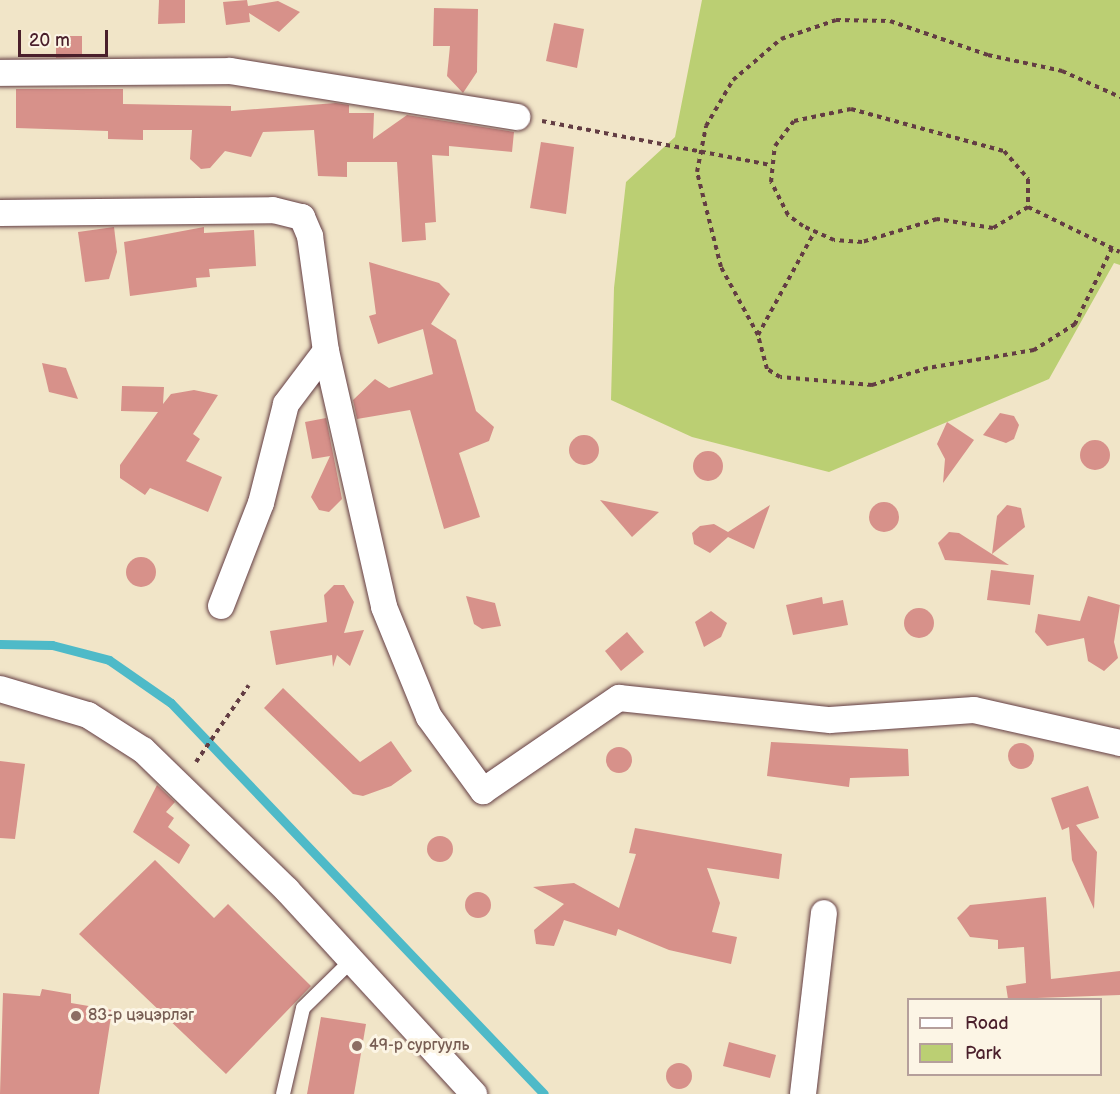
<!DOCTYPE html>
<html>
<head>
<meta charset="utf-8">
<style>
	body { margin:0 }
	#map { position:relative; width:1120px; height:1094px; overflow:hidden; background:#f1e5c8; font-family:"Balsamiq Sans",sans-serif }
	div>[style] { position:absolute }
	.green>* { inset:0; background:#bbcf73 }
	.stream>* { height:9px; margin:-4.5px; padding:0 4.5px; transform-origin:4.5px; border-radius:4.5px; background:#4ebac8 }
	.building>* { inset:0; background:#d7918a }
	.round { border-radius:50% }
	.path>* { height:4px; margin-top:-2px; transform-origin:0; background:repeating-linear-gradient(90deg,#633d43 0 4.5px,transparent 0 9px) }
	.roads { filter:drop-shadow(0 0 2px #633d43) drop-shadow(0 0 2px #633d43) }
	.service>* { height:14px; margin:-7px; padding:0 7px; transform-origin:7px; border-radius:7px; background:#fff }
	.minor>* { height:26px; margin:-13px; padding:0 13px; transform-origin:13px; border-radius:13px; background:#fff }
	.dots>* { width:16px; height:16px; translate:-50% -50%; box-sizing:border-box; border:3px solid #fcf5e5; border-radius:50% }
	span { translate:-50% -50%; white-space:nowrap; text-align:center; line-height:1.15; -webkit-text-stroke:6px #fcf5e5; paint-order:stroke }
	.education-label { font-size:16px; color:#785e54 }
	.left { translate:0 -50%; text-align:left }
	.legend { position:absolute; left:907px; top:998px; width:195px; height:78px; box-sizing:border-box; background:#fcf5e5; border:2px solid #b59f9b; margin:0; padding:8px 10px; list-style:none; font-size:18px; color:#4a1f2b }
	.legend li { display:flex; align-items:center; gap:12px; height:30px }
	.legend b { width:30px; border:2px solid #b59f9b }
	.scale { position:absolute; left:18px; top:30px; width:90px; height:27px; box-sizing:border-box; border:3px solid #4a1f2b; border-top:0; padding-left:8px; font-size:18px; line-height:21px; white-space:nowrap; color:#4a1f2b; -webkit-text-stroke:4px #fcf5e5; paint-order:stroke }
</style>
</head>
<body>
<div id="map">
	<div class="green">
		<div style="clip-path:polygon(702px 0,1120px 0,1120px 265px,1114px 263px,1049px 379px,829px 472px,692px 437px,611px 400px,614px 288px,626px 182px,675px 137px)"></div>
	</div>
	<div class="stream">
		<div style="left:0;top:644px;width:52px;rotate:1.1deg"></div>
		<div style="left:52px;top:645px;width:59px;rotate:14.7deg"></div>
		<div style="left:109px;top:660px;width:75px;rotate:34.7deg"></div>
		<div style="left:171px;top:703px;width:540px;rotate:46.35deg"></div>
	</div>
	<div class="building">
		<div style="clip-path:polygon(159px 0,185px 0,185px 23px,158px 24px)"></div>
		<div style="clip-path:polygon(247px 0,248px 6px,278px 1px,300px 12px,279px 32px,249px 13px,250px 22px,226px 25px,223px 2px)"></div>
		<div style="clip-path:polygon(434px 8px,478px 9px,477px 72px,463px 93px,447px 76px,450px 46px,433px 46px)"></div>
		<div style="clip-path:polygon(554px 23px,584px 29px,577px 68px,546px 61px)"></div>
		<div style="clip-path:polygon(56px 36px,82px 36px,82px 57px,56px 58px)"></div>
		<div style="clip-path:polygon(16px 89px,123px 89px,123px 104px,231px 106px,231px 111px,336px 103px,349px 105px,349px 113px,374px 113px,373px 139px,407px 115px,514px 132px,512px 152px,449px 146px,449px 156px,432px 155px,436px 222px,425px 223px,426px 240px,402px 242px,397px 162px,347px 162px,347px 177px,318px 176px,314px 130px,263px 132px,251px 157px,225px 151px,210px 168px,201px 169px,190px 159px,192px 130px,143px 130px,143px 140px,108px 139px,108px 131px,16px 128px)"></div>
		<div style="clip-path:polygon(541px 142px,574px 147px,566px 214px,530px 208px)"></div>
		<div style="clip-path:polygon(114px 227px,117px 252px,109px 279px,85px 282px,78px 232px)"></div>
		<div style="clip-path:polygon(204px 227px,204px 233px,254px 230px,256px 266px,209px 269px,210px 277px,196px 278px,197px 287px,130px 296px,124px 242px)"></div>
		<div style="clip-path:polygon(369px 262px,439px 283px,450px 294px,431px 324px,456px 340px,476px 411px,494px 427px,489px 441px,459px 453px,480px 517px,444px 529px,410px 410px,357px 419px,353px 400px,375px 379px,389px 388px,433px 374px,423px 329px,378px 344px,369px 316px,376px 314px)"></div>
		<div style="clip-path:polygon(42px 363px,66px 368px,78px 399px,49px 392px)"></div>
		<div style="clip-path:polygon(122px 386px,164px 387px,163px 404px,171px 394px,194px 390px,218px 395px,193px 434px,200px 439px,186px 461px,222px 477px,208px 512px,150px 488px,145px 495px,120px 478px,120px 465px,158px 412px,121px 411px)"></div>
		<div style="clip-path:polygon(1000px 413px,1014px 416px,1019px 425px,1014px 439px,1006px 443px,983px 435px)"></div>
		<div style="clip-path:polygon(326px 418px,342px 499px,329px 512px,319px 510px,311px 497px,330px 456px,312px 459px,305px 422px)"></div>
		<div style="clip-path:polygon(947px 422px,974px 440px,943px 483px,945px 459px,937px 444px)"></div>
		<div class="round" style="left:569px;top:435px;width:30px;height:30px"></div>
		<div class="round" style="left:1080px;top:440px;width:30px;height:30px"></div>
		<div class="round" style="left:693px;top:451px;width:30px;height:30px"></div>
		<div style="clip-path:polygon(600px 500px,659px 512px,632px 537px)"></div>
		<div class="round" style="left:869px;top:502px;width:30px;height:30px"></div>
		<div style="clip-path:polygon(770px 505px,754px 549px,728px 537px,710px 553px,694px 544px,692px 533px,700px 526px,714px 524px,728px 532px)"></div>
		<div style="clip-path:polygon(1007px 505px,1021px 508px,1025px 527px,992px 554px,997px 516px)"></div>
		<div style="clip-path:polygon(949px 532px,959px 533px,1009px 565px,945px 560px,938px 543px)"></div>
		<div class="round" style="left:126px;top:557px;width:30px;height:30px"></div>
		<div style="clip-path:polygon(991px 570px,1034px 575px,1030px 605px,987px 600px)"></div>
		<div style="clip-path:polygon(344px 585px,354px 602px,344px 633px,364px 630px,350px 666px,337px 655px,333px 667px,332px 655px,276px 665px,270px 631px,327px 622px,324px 595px,334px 585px)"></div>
		<div style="clip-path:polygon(466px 596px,495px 603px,501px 626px,482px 629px,474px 624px)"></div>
		<div style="clip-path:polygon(1088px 596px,1120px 605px,1114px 642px,1118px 658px,1104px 671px,1088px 661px,1084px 638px,1047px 646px,1035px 632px,1038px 614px,1080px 621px)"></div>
		<div style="clip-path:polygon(822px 597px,823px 604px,843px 600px,848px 625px,793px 635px,786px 605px)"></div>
		<div class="round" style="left:904px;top:608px;width:30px;height:30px"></div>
		<div style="clip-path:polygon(711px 611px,727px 623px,721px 637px,704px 647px,695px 622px)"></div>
		<div style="clip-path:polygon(627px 632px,644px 652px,621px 671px,605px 651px)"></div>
		<div style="clip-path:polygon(283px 688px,360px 762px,391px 741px,412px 771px,391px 786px,363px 796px,353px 794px,264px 708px)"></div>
		<div style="clip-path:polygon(771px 742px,908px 749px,909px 776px,850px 778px,849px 787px,767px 776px)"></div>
		<div class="round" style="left:1008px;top:743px;width:26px;height:26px"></div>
		<div class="round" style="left:606px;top:747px;width:26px;height:26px"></div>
		<div style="clip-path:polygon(0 761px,25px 764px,15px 839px,0 838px)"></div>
		<div style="clip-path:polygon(157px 785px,175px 802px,166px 812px,174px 818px,168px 827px,190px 845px,179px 864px,133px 832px)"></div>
		<div style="clip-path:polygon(1088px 786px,1099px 818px,1076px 825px,1097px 852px,1094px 909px,1072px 860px,1069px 827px,1062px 830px,1051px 798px)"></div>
		<div style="clip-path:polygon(635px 828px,782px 854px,779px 879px,707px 868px,720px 903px,712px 932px,737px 937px,731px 964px,669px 950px,618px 929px,616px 936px,564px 920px,554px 946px,536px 944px,534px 930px,564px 904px,533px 887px,574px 883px,619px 908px,636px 854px,629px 853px)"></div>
		<div class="round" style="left:427px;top:836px;width:26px;height:26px"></div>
		<div style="clip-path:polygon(155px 860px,214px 918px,228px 904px,311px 986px,226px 1074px,79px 934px)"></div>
		<div class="round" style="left:465px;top:892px;width:26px;height:26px"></div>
		<div style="clip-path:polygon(1046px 897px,1051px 979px,1120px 971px,1120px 995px,1008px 999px,1006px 986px,1026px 983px,1024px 947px,998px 949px,998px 940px,970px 937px,957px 918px,970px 905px)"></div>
		<div style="clip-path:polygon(42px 989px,71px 994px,71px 1003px,112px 1010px,99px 1094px,0 1094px,3px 993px,40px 996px)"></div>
		<div style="clip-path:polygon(321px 1017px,366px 1024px,354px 1094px,307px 1094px)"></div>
		<div style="clip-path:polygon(729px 1042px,776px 1055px,770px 1078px,723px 1066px)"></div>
		<div class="round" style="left:666px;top:1063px;width:26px;height:26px"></div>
	</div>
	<div class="path">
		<div style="left:851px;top:109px;width:159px;rotate:15.4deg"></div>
		<div style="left:1004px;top:151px;width:37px;rotate:49deg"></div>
		<div style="left:1028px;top:179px;width:28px;rotate:90deg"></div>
		<div style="left:1028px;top:207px;width:41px;rotate:149deg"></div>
		<div style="left:993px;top:228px;width:57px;rotate:-170.9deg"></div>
		<div style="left:937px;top:219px;width:78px;rotate:163deg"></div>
		<div style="left:862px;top:242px;width:28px;rotate:-176deg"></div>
		<div style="left:834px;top:240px;width:34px;rotate:-156deg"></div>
		<div style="left:803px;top:226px;width:19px;rotate:-144deg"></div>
		<div style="left:788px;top:215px;width:37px;rotate:-117deg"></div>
		<div style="left:771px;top:182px;width:36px;rotate:-84deg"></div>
		<div style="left:775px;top:146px;width:31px;rotate:-53deg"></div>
		<div style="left:794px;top:121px;width:58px;rotate:-11.9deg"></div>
		<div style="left:542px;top:121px;width:232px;rotate:10.9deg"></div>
		<div style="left:1028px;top:207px;width:102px;rotate:26.1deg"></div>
		<div style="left:1112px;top:248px;width:85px;rotate:116deg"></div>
		<div style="left:1075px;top:324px;width:49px;rotate:147.6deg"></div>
		<div style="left:1034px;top:350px;width:108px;rotate:170.4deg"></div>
		<div style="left:928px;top:368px;width:59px;rotate:163.1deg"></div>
		<div style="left:872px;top:385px;width:92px;rotate:-175deg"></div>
		<div style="left:780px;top:377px;width:15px;rotate:-148deg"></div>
		<div style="left:767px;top:369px;width:35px;rotate:-105deg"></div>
		<div style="left:758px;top:335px;width:77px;rotate:-118.6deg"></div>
		<div style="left:721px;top:267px;width:98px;rotate:-104.2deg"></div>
		<div style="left:697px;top:172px;width:47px;rotate:-78.9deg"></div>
		<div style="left:706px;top:126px;width:53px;rotate:-59.6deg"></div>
		<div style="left:733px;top:80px;width:63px;rotate:-40.5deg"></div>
		<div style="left:781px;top:39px;width:58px;rotate:-19.1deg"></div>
		<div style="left:836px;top:20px;width:54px;rotate:1.1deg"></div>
		<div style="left:890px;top:21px;width:104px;rotate:19.1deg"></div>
		<div style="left:988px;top:55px;width:76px;rotate:12.2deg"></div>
		<div style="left:1062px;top:71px;width:64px;rotate:24.1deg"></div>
		<div style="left:758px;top:335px;width:119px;rotate:-61.3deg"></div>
		<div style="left:196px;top:762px;width:93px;rotate:-55.5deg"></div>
	</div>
	<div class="roads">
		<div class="service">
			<div style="left:283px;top:1094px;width:88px;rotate:-76.9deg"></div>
			<div style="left:303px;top:1008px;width:69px;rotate:-44.4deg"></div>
		</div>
		<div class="minor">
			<div style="left:0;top:73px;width:230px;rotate:-0.5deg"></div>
			<div style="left:230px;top:71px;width:291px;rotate:9.1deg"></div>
			<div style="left:0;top:213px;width:273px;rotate:-0.6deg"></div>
			<div style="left:273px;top:210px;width:30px;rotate:14deg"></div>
			<div style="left:302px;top:217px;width:21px;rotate:67deg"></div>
			<div style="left:310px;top:236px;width:116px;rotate:82.1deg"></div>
			<div style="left:326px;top:351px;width:262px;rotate:77.2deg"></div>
			<div style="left:384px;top:607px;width:119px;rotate:67.8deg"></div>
			<div style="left:429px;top:717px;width:92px;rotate:53.9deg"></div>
			<div style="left:483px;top:791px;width:165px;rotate:-34.4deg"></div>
			<div style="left:619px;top:698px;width:212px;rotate:6deg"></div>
			<div style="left:830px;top:720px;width:144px;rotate:-4deg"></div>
			<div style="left:974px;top:710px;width:150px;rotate:12.7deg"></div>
			<div style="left:221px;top:606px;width:110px;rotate:-68.8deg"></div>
			<div style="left:261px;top:503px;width:102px;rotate:-75.8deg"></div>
			<div style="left:286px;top:404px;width:66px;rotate:-53deg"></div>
			<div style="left:0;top:689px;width:92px;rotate:16.5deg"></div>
			<div style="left:88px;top:715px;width:65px;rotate:32.5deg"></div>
			<div style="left:143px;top:750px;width:201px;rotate:44.2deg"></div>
			<div style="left:287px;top:890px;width:277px;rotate:47.5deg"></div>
			<div style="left:803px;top:1094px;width:182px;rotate:-83.4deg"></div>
		</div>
	</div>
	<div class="dots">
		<div style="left:76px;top:1016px;background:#8d6e63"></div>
		<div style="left:357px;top:1046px;background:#8d6e63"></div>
	</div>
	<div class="education-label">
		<span class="left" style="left:88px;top:1016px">83-р цэцэрлэг</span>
		<span class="left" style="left:369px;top:1046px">49-р сургууль</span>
	</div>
	<ul class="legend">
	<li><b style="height:8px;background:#fff"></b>Road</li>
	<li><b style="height:16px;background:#bbcf73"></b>Park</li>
	</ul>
	<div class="scale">20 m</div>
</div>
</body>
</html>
